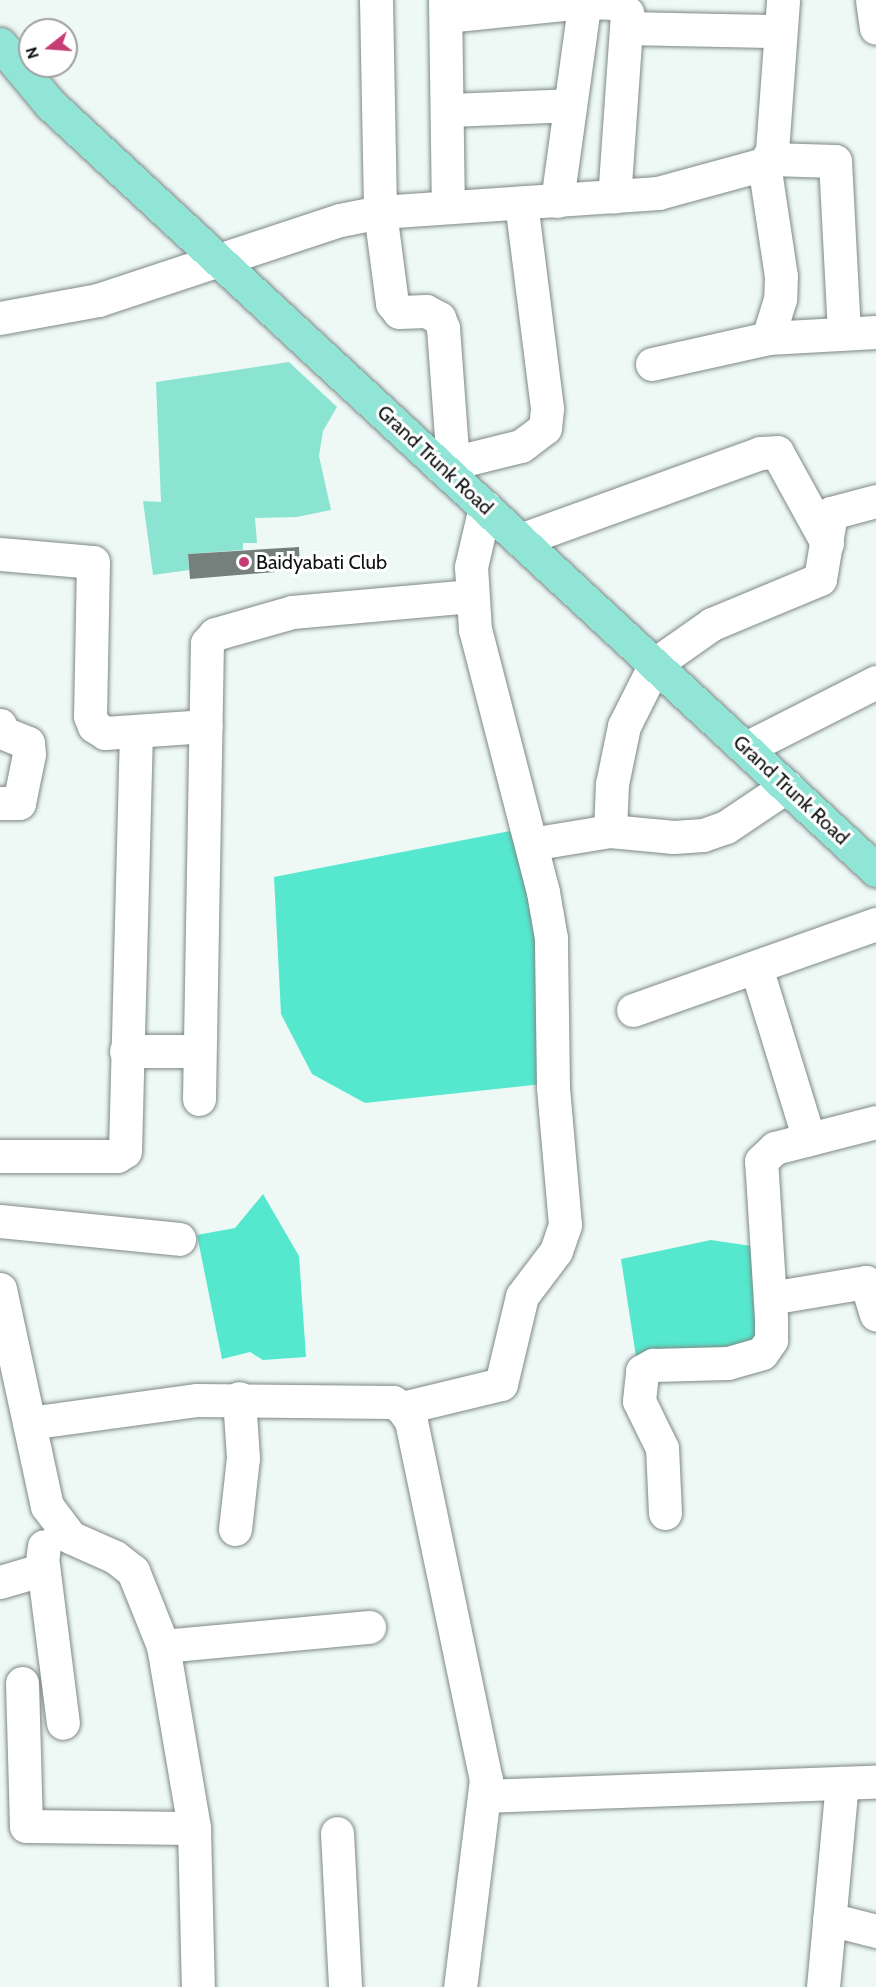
<!DOCTYPE html>
<html>
<head>
<meta charset="utf-8">
<style>
	body { margin:0 }
	#map { position:relative; width:876px; height:1987px; overflow:hidden; background:#eef9f6; font-family:Cabin,sans-serif }
	div>[style] { position:absolute }
	.green>* { inset:0; background:#8be3d1 }
	.water>* { inset:0; background:#55e8ce }
	.building>* { inset:0; background:#757f7c }
	.roads { filter:drop-shadow(0 0 2px #7e8885) drop-shadow(0 0 2px #7e8885) }
	.minor>* { height:33px; margin:-16.5px; padding:0 16.5px; transform-origin:16.5px; border-radius:16.5px; background:#fff }
	.major>* { height:33px; margin:-16.5px; padding:0 16.5px; transform-origin:16.5px; border-radius:16.5px; background:#90e5d7 }
	.dots>* { width:16px; height:16px; translate:-50% -50%; box-sizing:border-box; border:3px solid #fff; border-radius:50% }
	span { translate:-50% -50%; white-space:nowrap; text-align:center; line-height:1.15; -webkit-text-stroke:6px #fff; paint-order:stroke }
	.street-label { font-size:20px; color:#0e1211 }
	.poi-label { font-size:20px; color:#0e1211 }
	.left { translate:0 -50%; text-align:left }
	.north { position:absolute; left:18px; top:18px; width:60px; height:60px; box-sizing:border-box; background:#fff; border:2px solid #9fa0a0; border-radius:50%; rotate:253deg; font-size:16px; font-weight:700; line-height:24px; text-align:center; color:#0e1211 }
	.north::after { content:''; display:block; margin:auto; width:21px; height:27px; background:#c63c75; clip-path:polygon(50% 0,100% 100%,50% 72%,0 100%) }
</style>
</head>
<body>
<div id="map">
	<div class="green">
		<div style="clip-path:polygon(289px 362px,337px 407px,323px 431px,319px 456px,331px 510px,297px 517px,255px 518px,257px 543px,243px 543px,243px 550px,188px 554px,189px 570px,153px 575px,143px 501px,161px 502px,156px 382px)"></div>
	</div>
	<div class="water">
		<div style="clip-path:polygon(510px 831px,545px 924px,542px 1084px,365px 1103px,312px 1074px,281px 1014px,274px 877px)"></div>
		<div style="clip-path:polygon(263px 1194px,299px 1256px,306px 1357px,263px 1360px,250px 1352px,222px 1359px,197px 1235px,235px 1228px)"></div>
		<div style="clip-path:polygon(711px 1240px,758px 1247px,762px 1325px,753px 1344px,637px 1363px,621px 1259px)"></div>
	</div>
	<div class="building">
		<div style="clip-path:polygon(299px 547px,300px 570px,190px 579px,188px 554px)"></div>
	</div>
	<div class="roads">
		<div class="minor">
			<div style="left:376px;top:0;width:212px;rotate:88.9deg"></div>
			<div style="left:380px;top:212px;width:92px;rotate:82.5deg"></div>
			<div style="left:392px;top:303px;width:11px;rotate:52deg"></div>
			<div style="left:399px;top:312px;width:27px;rotate:-2deg"></div>
			<div style="left:426px;top:311px;width:15px;rotate:28deg"></div>
			<div style="left:439px;top:318px;width:11px;rotate:68deg"></div>
			<div style="left:443px;top:328px;width:135px;rotate:85.8deg"></div>
			<div style="left:445px;top:0;width:207px;rotate:89.2deg"></div>
			<div style="left:872px;top:0;width:28px;rotate:82deg"></div>
			<div style="left:446px;top:16px;width:140px;rotate:-5.8deg"></div>
			<div style="left:585px;top:2px;width:31px;rotate:2deg"></div>
			<div style="left:616px;top:3px;width:15px;rotate:42deg"></div>
			<div style="left:627px;top:13px;width:184px;rotate:94deg"></div>
			<div style="left:629px;top:28px;width:149px;rotate:1.2deg"></div>
			<div style="left:448px;top:110px;width:122px;rotate:-2.3deg"></div>
			<div style="left:770px;top:159px;width:65px;rotate:1.8deg"></div>
			<div style="left:835px;top:161px;width:172px;rotate:87deg"></div>
			<div style="left:764px;top:164px;width:113px;rotate:81.4deg"></div>
			<div style="left:781px;top:276px;width:23px;rotate:92deg"></div>
			<div style="left:780px;top:299px;width:41px;rotate:107.1deg"></div>
			<div style="left:557px;top:201px;width:203px;rotate:-82.1deg"></div>
			<div style="left:0;top:318px;width:100px;rotate:-10.4deg"></div>
			<div style="left:98px;top:300px;width:255px;rotate:-18.3deg"></div>
			<div style="left:340px;top:220px;width:41px;rotate:-11.3deg"></div>
			<div style="left:380px;top:212px;width:279px;rotate:-3.9deg"></div>
			<div style="left:658px;top:193px;width:110px;rotate:-15.3deg"></div>
			<div style="left:764px;top:164px;width:15px;rotate:-58deg"></div>
			<div style="left:772px;top:151px;width:151px;rotate:-85.8deg"></div>
			<div style="left:652px;top:364px;width:119px;rotate:-12.6deg"></div>
			<div style="left:768px;top:338px;width:108px;rotate:-3.2deg"></div>
			<div style="left:440px;top:466px;width:83px;rotate:-13.9deg"></div>
			<div style="left:521px;top:446px;width:30px;rotate:-37deg"></div>
			<div style="left:545px;top:428px;width:20px;rotate:-84deg"></div>
			<div style="left:547px;top:408px;width:207px;rotate:-97.2deg"></div>
			<div style="left:520px;top:540px;width:255px;rotate:-19.9deg"></div>
			<div style="left:760px;top:453px;width:17px;rotate:-3deg"></div>
			<div style="left:777px;top:452px;width:104px;rotate:61.2deg"></div>
			<div style="left:0;top:554px;width:93px;rotate:4.9deg"></div>
			<div style="left:93px;top:562px;width:154px;rotate:91.1deg"></div>
			<div style="left:90px;top:716px;width:11px;rotate:68deg"></div>
			<div style="left:94px;top:726px;width:13px;rotate:32deg"></div>
			<div style="left:105px;top:733px;width:101px;rotate:-4deg"></div>
			<div style="left:0;top:725px;width:7px;rotate:82deg"></div>
			<div style="left:1px;top:732px;width:29px;rotate:22deg"></div>
			<div style="left:28px;top:743px;width:11px;rotate:85deg"></div>
			<div style="left:29px;top:754px;width:50px;rotate:101.5deg"></div>
			<div style="left:19px;top:803px;width:19px;rotate:180deg"></div>
			<div style="left:746px;top:748px;width:146px;rotate:-26.9deg"></div>
			<div style="left:610px;top:831px;width:47px;rotate:-87.6deg"></div>
			<div style="left:612px;top:784px;width:59px;rotate:-78.3deg"></div>
			<div style="left:624px;top:726px;width:69px;rotate:-63.4deg"></div>
			<div style="left:655px;top:664px;width:70px;rotate:-35.1deg"></div>
			<div style="left:712px;top:624px;width:117px;rotate:-22.6deg"></div>
			<div style="left:820px;top:579px;width:67px;rotate:-80.5deg"></div>
			<div style="left:831px;top:513px;width:47px;rotate:-14.9deg"></div>
			<div style="left:531px;top:844px;width:80px;rotate:-9.3deg"></div>
			<div style="left:610px;top:831px;width:64px;rotate:5.4deg"></div>
			<div style="left:674px;top:837px;width:29px;rotate:-4deg"></div>
			<div style="left:703px;top:835px;width:24px;rotate:-19deg"></div>
			<div style="left:726px;top:827px;width:73px;rotate:-33.9deg"></div>
			<div style="left:756px;top:967px;width:180px;rotate:72.9deg"></div>
			<div style="left:633px;top:1010px;width:258px;rotate:-19.5deg"></div>
			<div style="left:126px;top:1051px;width:73px"></div>
			<div style="left:199px;top:1099px;width:456px;rotate:-89deg"></div>
			<div style="left:207px;top:643px;width:12px;rotate:-48deg"></div>
			<div style="left:215px;top:634px;width:80px;rotate:-15.9deg"></div>
			<div style="left:292px;top:612px;width:180px;rotate:-5.1deg"></div>
			<div style="left:0;top:1156px;width:117px"></div>
			<div style="left:117px;top:1156px;width:9px;rotate:-32deg"></div>
			<div style="left:125px;top:1151px;width:420px;rotate:-88.5deg"></div>
			<div style="left:0;top:1221px;width:180px;rotate:5.7deg"></div>
			<div style="left:0;top:1289px;width:222px;rotate:77.8deg"></div>
			<div style="left:47px;top:1506px;width:39px;rotate:53deg"></div>
			<div style="left:70px;top:1537px;width:49px;rotate:24deg"></div>
			<div style="left:115px;top:1557px;width:23px;rotate:38deg"></div>
			<div style="left:133px;top:1571px;width:81px;rotate:68.2deg"></div>
			<div style="left:163px;top:1646px;width:185px;rotate:80.3deg"></div>
			<div style="left:194px;top:1828px;width:159px;rotate:88.6deg"></div>
			<div style="left:770px;top:1298px;width:97px;rotate:-9.5deg"></div>
			<div style="left:866px;top:1282px;width:34px;rotate:73deg"></div>
			<div style="left:402px;top:1408px;width:102px;rotate:-13.6deg"></div>
			<div style="left:501px;top:1384px;width:90px;rotate:-76.6deg"></div>
			<div style="left:522px;top:1296px;width:56px;rotate:-52.9deg"></div>
			<div style="left:556px;top:1251px;width:28px;rotate:-71deg"></div>
			<div style="left:565px;top:1225px;width:139px;rotate:-95deg"></div>
			<div style="left:553px;top:1087px;width:149px;rotate:-90.8deg"></div>
			<div style="left:551px;top:938px;width:47px;rotate:-99.9deg"></div>
			<div style="left:543px;top:892px;width:271px;rotate:-104.5deg"></div>
			<div style="left:475px;top:630px;width:63px;rotate:-93.6deg"></div>
			<div style="left:471px;top:567px;width:62px;rotate:-76.9deg"></div>
			<div style="left:29px;top:1423px;width:170px;rotate:-7.8deg"></div>
			<div style="left:197px;top:1400px;width:196px;rotate:0.6deg"></div>
			<div style="left:393px;top:1402px;width:11px;rotate:34deg"></div>
			<div style="left:402px;top:1408px;width:16px;rotate:55deg"></div>
			<div style="left:411px;top:1421px;width:366px;rotate:78.2deg"></div>
			<div style="left:486px;top:1779px;width:210px;rotate:97.1deg"></div>
			<div style="left:665px;top:1513px;width:65px;rotate:-92.6deg"></div>
			<div style="left:662px;top:1448px;width:52px;rotate:-116.1deg"></div>
			<div style="left:639px;top:1401px;width:30px;rotate:-84deg"></div>
			<div style="left:642px;top:1371px;width:13px;rotate:-29deg"></div>
			<div style="left:653px;top:1365px;width:75px;rotate:-1.5deg"></div>
			<div style="left:728px;top:1363px;width:35px;rotate:-16deg"></div>
			<div style="left:762px;top:1353px;width:16px;rotate:-55deg"></div>
			<div style="left:771px;top:1340px;width:22px;rotate:-90deg"></div>
			<div style="left:771px;top:1318px;width:157px;rotate:-93.6deg"></div>
			<div style="left:761px;top:1161px;width:19px;rotate:-43deg"></div>
			<div style="left:775px;top:1148px;width:104px;rotate:-14.4deg"></div>
			<div style="left:235px;top:1529px;width:71px;rotate:-83.6deg"></div>
			<div style="left:243px;top:1458px;width:60px;rotate:-93.8deg"></div>
			<div style="left:43px;top:1565px;width:159px;rotate:82.8deg"></div>
			<div style="left:0;top:1582px;width:43px;rotate:-16.3deg"></div>
			<div style="left:41px;top:1570px;width:24px;rotate:-83deg"></div>
			<div style="left:163px;top:1646px;width:207px;rotate:-5.3deg"></div>
			<div style="left:22px;top:1683px;width:143px;rotate:88.4deg"></div>
			<div style="left:26px;top:1826px;width:168px;rotate:0.7deg"></div>
			<div style="left:486px;top:1796px;width:390px;rotate:-2.1deg"></div>
			<div style="left:337px;top:1833px;width:154px;rotate:87deg"></div>
			<div style="left:829px;top:1919px;width:49px;rotate:14.3deg"></div>
			<div style="left:823px;top:1987px;width:205px;rotate:-84.7deg"></div>
		</div>
		<div class="major">
			<div style="left:0;top:44px;width:78px;rotate:50.2deg"></div>
			<div style="left:50px;top:104px;width:1127px;rotate:42.84deg"></div>
		</div>
	</div>
	<div class="dots">
		<div style="left:244px;top:562px;background:#c63c75"></div>
	</div>
	<div class="street-label">
		<span style="left:435px;top:460px;rotate:43deg">Grand Trunk Road</span>
		<span style="left:791px;top:790px;rotate:43deg">Grand Trunk Road</span>
	</div>
	<div class="poi-label">
		<span class="left" style="left:256px;top:562px">Baidyabati Club</span>
	</div>
	<div class="north">N</div>
</div>
</body>
</html>
